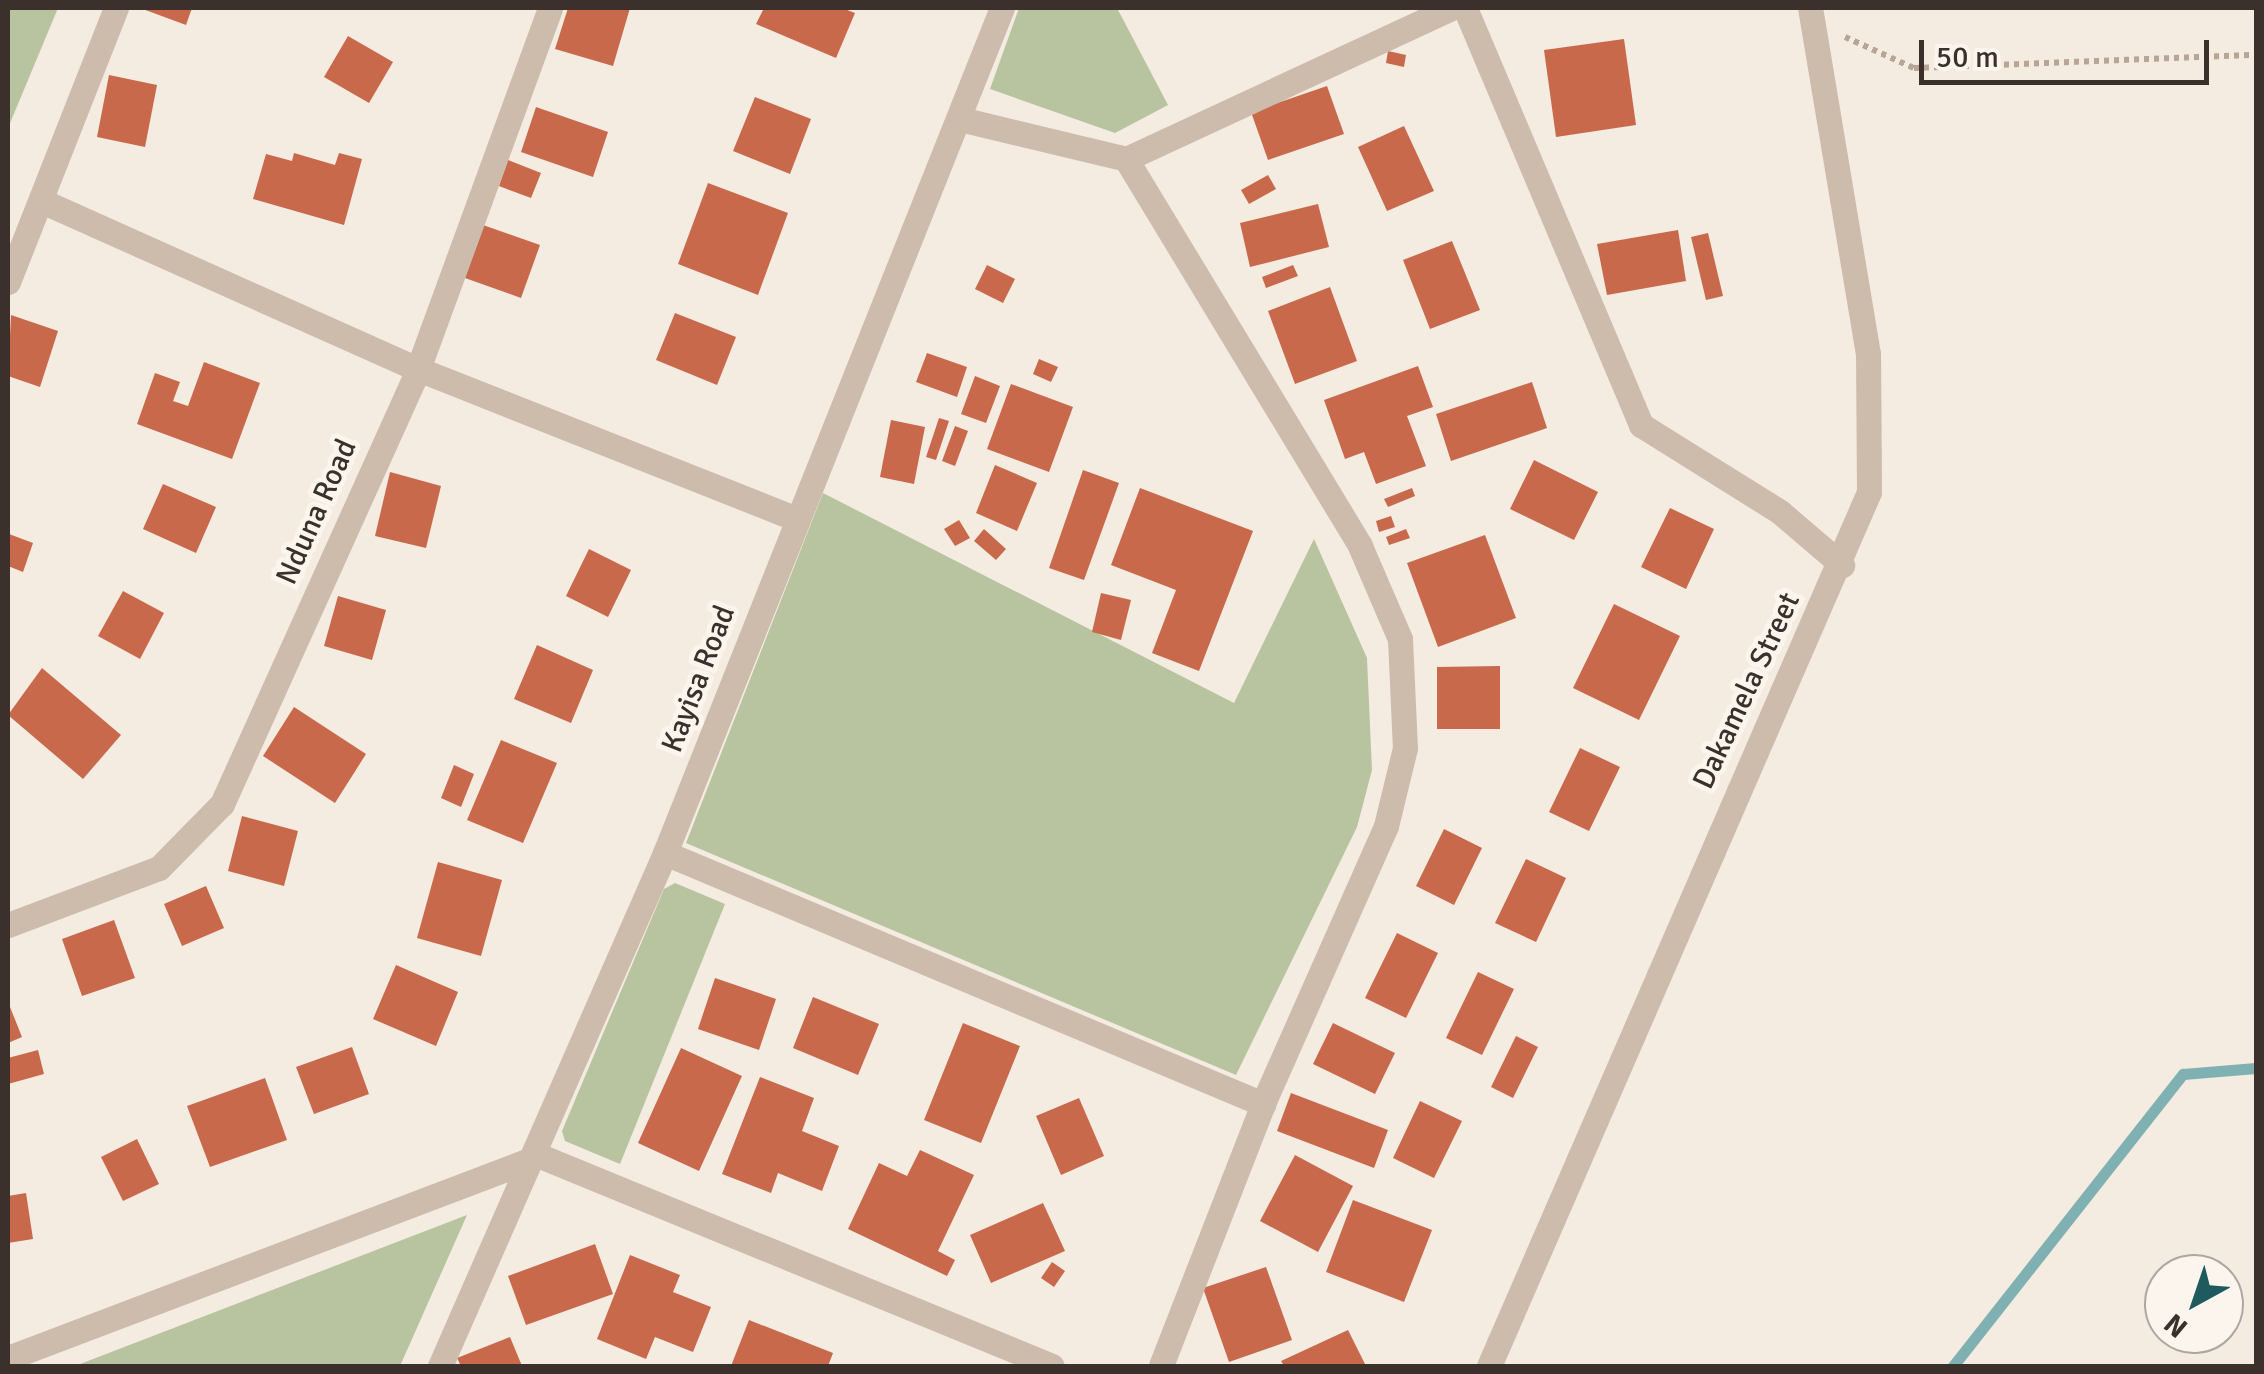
<!DOCTYPE html>
<html>
<head>
<meta charset="utf-8">
<style>
	body { margin:0 }
	#map { position:relative; width:2264px; height:1374px; overflow:hidden; background:#f4ebe1; font-family:Signika,sans-serif }
	div>[style] { position:absolute }
	.green>* { inset:0; background:#b8c4a0 }
	.stream>* { height:11px; margin:-5.5px; padding:0 5.5px; transform-origin:5.5px; border-radius:5.5px; background:#7fb0b2 }
	.building>* { inset:0; background:#c8694b }
	.path>* { height:6px; margin-top:-3px; transform-origin:0; background:repeating-linear-gradient(90deg,#b9a596 0 5px,transparent 0 10px) }
	.street>* { height:25px; margin:-12.5px; padding:0 12.5px; transform-origin:12.5px; border-radius:12.5px; background:#cdbbac }
	span { translate:-50% -50%; white-space:nowrap; text-align:center; line-height:1.15; -webkit-text-stroke:10px #fbf5ee; paint-order:stroke }
	.street-label { font-size:30px; color:#3b302b }
	.frame { position:absolute; inset:0; border:10px solid #3b302b; pointer-events:none }
	.north { position:absolute; left:2144px; top:1254px; width:100px; height:100px; box-sizing:border-box; background:#fbf5ee; border:2px solid #aea6a0; border-radius:50%; rotate:220deg; font-size:28px; font-weight:700; line-height:40px; text-align:center; color:#3b302b }
	.north::after { content:''; display:block; margin:auto; width:35px; height:45px; background:#1f5a5e; clip-path:polygon(50% 0,100% 100%,50% 72%,0 100%) }
	.scale { position:absolute; left:1919px; top:40px; width:290px; height:45px; box-sizing:border-box; border:5px solid #3b302b; border-top:0; padding-left:12px; font-size:30px; line-height:35px; white-space:nowrap; color:#3b302b; -webkit-text-stroke:8px #fbf5ee; paint-order:stroke }
</style>
</head>
<body>
<div id="map">
	<div class="green">
		<div style="clip-path:polygon(8px 8px,58px 8px,8px 128px)"></div>
		<div style="clip-path:polygon(1019px 8px,1117px 8px,1168px 105px,1115px 133px,990px 89px)"></div>
		<div style="clip-path:polygon(823px 493px,1234px 703px,1314px 539px,1367px 658px,1372px 770px,1357px 827px,1236px 1075px,686px 843px)"></div>
		<div style="clip-path:polygon(675px 883px,725px 904px,620px 1164px,565px 1141px,562px 1131px,664px 889px)"></div>
		<div style="clip-path:polygon(467px 1215px,400px 1366px,75px 1366px)"></div>
	</div>
	<div class="stream">
		<div style="left:1953px;top:1366px;width:372px;rotate:-51.8deg"></div>
		<div style="left:2183px;top:1074px;width:73px;rotate:-4.7deg"></div>
	</div>
	<div class="building">
		<div style="clip-path:polygon(140px 8px,192px 8px,186px 25px)"></div>
		<div style="clip-path:polygon(568px 8px,630px 8px,613px 66px,555px 49px)"></div>
		<div style="clip-path:polygon(764px 8px,842px 8px,855px 13px,836px 58px,756px 24px)"></div>
		<div style="clip-path:polygon(348px 36px,393px 62px,369px 103px,324px 77px)"></div>
		<div style="clip-path:polygon(1624px 39px,1636px 125px,1556px 137px,1544px 50px)"></div>
		<div style="clip-path:polygon(1388px 51px,1406px 55px,1404px 67px,1386px 63px)"></div>
		<div style="clip-path:polygon(109px 75px,157px 85px,145px 147px,97px 137px)"></div>
		<div style="clip-path:polygon(1327px 86px,1344px 134px,1268px 160px,1251px 112px)"></div>
		<div style="clip-path:polygon(755px 97px,811px 119px,790px 174px,733px 151px)"></div>
		<div style="clip-path:polygon(536px 107px,608px 132px,593px 177px,521px 152px)"></div>
		<div style="clip-path:polygon(1404px 126px,1434px 191px,1387px 211px,1358px 147px)"></div>
		<div style="clip-path:polygon(294px 153px,335px 165px,339px 153px,362px 159px,344px 225px,253px 199px,266px 154px,292px 161px)"></div>
		<div style="clip-path:polygon(508px 160px,541px 173px,531px 198px,499px 186px)"></div>
		<div style="clip-path:polygon(1268px 175px,1276px 189px,1249px 204px,1241px 190px)"></div>
		<div style="clip-path:polygon(708px 183px,788px 213px,758px 295px,678px 264px)"></div>
		<div style="clip-path:polygon(1318px 204px,1329px 247px,1250px 267px,1240px 223px)"></div>
		<div style="clip-path:polygon(483px 225px,540px 245px,521px 298px,465px 278px)"></div>
		<div style="clip-path:polygon(1678px 230px,1686px 281px,1607px 295px,1597px 244px)"></div>
		<div style="clip-path:polygon(1708px 233px,1723px 296px,1706px 300px,1691px 237px)"></div>
		<div style="clip-path:polygon(1452px 241px,1480px 310px,1430px 329px,1403px 260px)"></div>
		<div style="clip-path:polygon(987px 265px,1015px 279px,1003px 303px,975px 289px)"></div>
		<div style="clip-path:polygon(1293px 265px,1298px 276px,1266px 288px,1262px 277px)"></div>
		<div style="clip-path:polygon(1330px 287px,1357px 361px,1295px 384px,1268px 311px)"></div>
		<div style="clip-path:polygon(675px 313px,736px 337px,717px 385px,656px 360px)"></div>
		<div style="clip-path:polygon(11px 315px,58px 331px,40px 387px,8px 376px)"></div>
		<div style="clip-path:polygon(927px 353px,967px 367px,957px 397px,916px 382px)"></div>
		<div style="clip-path:polygon(1039px 359px,1058px 367px,1051px 382px,1033px 374px)"></div>
		<div style="clip-path:polygon(204px 362px,260px 383px,232px 459px,137px 424px,155px 373px,180px 382px,173px 401px,188px 406px)"></div>
		<div style="clip-path:polygon(1418px 366px,1433px 407px,1407px 416px,1426px 466px,1376px 484px,1364px 452px,1345px 459px,1324px 400px)"></div>
		<div style="clip-path:polygon(975px 376px,1000px 386px,986px 423px,961px 414px)"></div>
		<div style="clip-path:polygon(1532px 382px,1547px 428px,1451px 461px,1436px 414px)"></div>
		<div style="clip-path:polygon(1011px 384px,1073px 407px,1049px 472px,987px 449px)"></div>
		<div style="clip-path:polygon(939px 418px,949px 421px,936px 460px,926px 457px)"></div>
		<div style="clip-path:polygon(891px 420px,925px 427px,914px 484px,880px 477px)"></div>
		<div style="clip-path:polygon(955px 426px,968px 431px,955px 466px,942px 461px)"></div>
		<div style="clip-path:polygon(1534px 460px,1598px 492px,1574px 540px,1510px 509px)"></div>
		<div style="clip-path:polygon(995px 465px,1037px 483px,1017px 531px,976px 513px)"></div>
		<div style="clip-path:polygon(1083px 470px,1119px 483px,1084px 580px,1049px 568px)"></div>
		<div style="clip-path:polygon(390px 472px,441px 486px,426px 548px,375px 536px)"></div>
		<div style="clip-path:polygon(163px 484px,216px 507px,196px 553px,143px 529px)"></div>
		<div style="clip-path:polygon(1140px 488px,1253px 531px,1199px 671px,1152px 653px,1176px 590px,1111px 565px)"></div>
		<div style="clip-path:polygon(1412px 488px,1415px 496px,1388px 507px,1384px 499px)"></div>
		<div style="clip-path:polygon(1670px 508px,1714px 529px,1686px 589px,1641px 567px)"></div>
		<div style="clip-path:polygon(1391px 516px,1395px 527px,1379px 532px,1376px 521px)"></div>
		<div style="clip-path:polygon(959px 520px,970px 538px,955px 546px,944px 529px)"></div>
		<div style="clip-path:polygon(984px 529px,1006px 549px,996px 560px,974px 541px)"></div>
		<div style="clip-path:polygon(1406px 529px,1410px 538px,1389px 545px,1386px 537px)"></div>
		<div style="clip-path:polygon(9px 534px,33px 543px,23px 572px,8px 566px)"></div>
		<div style="clip-path:polygon(1485px 535px,1516px 618px,1438px 647px,1407px 563px)"></div>
		<div style="clip-path:polygon(589px 549px,631px 570px,608px 617px,566px 596px)"></div>
		<div style="clip-path:polygon(123px 591px,164px 613px,140px 659px,98px 636px)"></div>
		<div style="clip-path:polygon(1101px 593px,1131px 600px,1121px 640px,1092px 632px)"></div>
		<div style="clip-path:polygon(338px 596px,386px 610px,372px 660px,324px 646px)"></div>
		<div style="clip-path:polygon(1614px 604px,1680px 636px,1639px 720px,1573px 688px)"></div>
		<div style="clip-path:polygon(537px 645px,593px 670px,571px 723px,514px 699px)"></div>
		<div style="clip-path:polygon(1500px 666px,1500px 729px,1437px 729px,1437px 667px)"></div>
		<div style="clip-path:polygon(42px 668px,121px 735px,83px 779px,8px 715px)"></div>
		<div style="clip-path:polygon(294px 707px,366px 754px,335px 803px,263px 756px)"></div>
		<div style="clip-path:polygon(501px 740px,557px 763px,523px 843px,467px 820px)"></div>
		<div style="clip-path:polygon(1580px 748px,1620px 767px,1589px 831px,1549px 812px)"></div>
		<div style="clip-path:polygon(454px 765px,474px 774px,461px 807px,441px 798px)"></div>
		<div style="clip-path:polygon(242px 816px,298px 831px,284px 886px,228px 871px)"></div>
		<div style="clip-path:polygon(1444px 829px,1482px 848px,1454px 905px,1416px 886px)"></div>
		<div style="clip-path:polygon(1526px 859px,1566px 878px,1536px 942px,1495px 923px)"></div>
		<div style="clip-path:polygon(438px 862px,502px 880px,481px 956px,417px 938px)"></div>
		<div style="clip-path:polygon(206px 886px,224px 928px,182px 946px,164px 904px)"></div>
		<div style="clip-path:polygon(114px 920px,135px 978px,82px 996px,62px 939px)"></div>
		<div style="clip-path:polygon(1397px 933px,1438px 953px,1406px 1018px,1365px 998px)"></div>
		<div style="clip-path:polygon(396px 965px,458px 992px,436px 1046px,373px 1019px)"></div>
		<div style="clip-path:polygon(1478px 972px,1514px 989px,1482px 1055px,1446px 1038px)"></div>
		<div style="clip-path:polygon(715px 978px,776px 999px,759px 1050px,698px 1029px)"></div>
		<div style="clip-path:polygon(813px 997px,879px 1024px,858px 1075px,793px 1048px)"></div>
		<div style="clip-path:polygon(8px 1002px,22px 1037px,8px 1043px)"></div>
		<div style="clip-path:polygon(963px 1023px,1020px 1046px,981px 1143px,924px 1120px)"></div>
		<div style="clip-path:polygon(1333px 1023px,1395px 1053px,1375px 1094px,1313px 1064px)"></div>
		<div style="clip-path:polygon(1516px 1036px,1538px 1047px,1513px 1098px,1491px 1087px)"></div>
		<div style="clip-path:polygon(352px 1047px,369px 1094px,314px 1114px,296px 1067px)"></div>
		<div style="clip-path:polygon(681px 1048px,742px 1076px,699px 1171px,638px 1143px)"></div>
		<div style="clip-path:polygon(38px 1050px,44px 1074px,8px 1084px,8px 1058px)"></div>
		<div style="clip-path:polygon(760px 1077px,814px 1098px,802px 1131px,839px 1146px,822px 1191px,778px 1173px,771px 1193px,722px 1174px)"></div>
		<div style="clip-path:polygon(265px 1078px,287px 1140px,210px 1167px,187px 1106px)"></div>
		<div style="clip-path:polygon(1291px 1093px,1388px 1130px,1374px 1168px,1277px 1131px)"></div>
		<div style="clip-path:polygon(1079px 1098px,1104px 1156px,1061px 1175px,1036px 1116px)"></div>
		<div style="clip-path:polygon(1420px 1101px,1462px 1121px,1434px 1178px,1393px 1158px)"></div>
		<div style="clip-path:polygon(137px 1139px,159px 1184px,123px 1201px,101px 1157px)"></div>
		<div style="clip-path:polygon(920px 1150px,974px 1175px,938px 1251px,955px 1260px,947px 1276px,848px 1229px,879px 1163px,907px 1176px)"></div>
		<div style="clip-path:polygon(1295px 1155px,1353px 1186px,1318px 1252px,1260px 1221px)"></div>
		<div style="clip-path:polygon(26px 1193px,33px 1239px,8px 1243px,8px 1196px)"></div>
		<div style="clip-path:polygon(1353px 1200px,1432px 1230px,1404px 1302px,1326px 1272px)"></div>
		<div style="clip-path:polygon(1043px 1203px,1065px 1251px,991px 1283px,970px 1235px)"></div>
		<div style="clip-path:polygon(595px 1244px,613px 1294px,526px 1325px,508px 1276px)"></div>
		<div style="clip-path:polygon(630px 1255px,680px 1275px,673px 1292px,711px 1307px,693px 1352px,655px 1337px,646px 1359px,597px 1339px)"></div>
		<div style="clip-path:polygon(1052px 1262px,1065px 1271px,1054px 1287px,1041px 1278px)"></div>
		<div style="clip-path:polygon(1266px 1267px,1292px 1340px,1229px 1362px,1203px 1288px)"></div>
		<div style="clip-path:polygon(749px 1320px,833px 1353px,828px 1366px,731px 1366px)"></div>
		<div style="clip-path:polygon(1348px 1330px,1366px 1366px,1284px 1366px,1281px 1361px)"></div>
		<div style="clip-path:polygon(510px 1337px,522px 1366px,461px 1366px,457px 1358px)"></div>
	</div>
	<div class="path">
		<div style="left:1845px;top:37px;width:76px;rotate:24.2deg"></div>
		<div style="left:1914px;top:68px;width:342px;rotate:-2.2deg"></div>
	</div>
	<div class="street">
		<div style="left:1465px;top:8px;width:453px;rotate:67.1deg"></div>
		<div style="left:1641px;top:425px;width:164px;rotate:32deg"></div>
		<div style="left:1780px;top:512px;width:82px;rotate:40.5deg"></div>
		<div style="left:960px;top:119px;width:171px;rotate:13.5deg"></div>
		<div style="left:1126px;top:159px;width:452px;rotate:58.8deg"></div>
		<div style="left:1360px;top:546px;width:101px;rotate:66.7deg"></div>
		<div style="left:1400px;top:639px;width:109px;rotate:87.4deg"></div>
		<div style="left:1405px;top:748px;width:80px;rotate:103.7deg"></div>
		<div style="left:1386px;top:826px;width:304px;rotate:113.9deg"></div>
		<div style="left:1263px;top:1104px;width:281px;rotate:111.3deg"></div>
		<div style="left:1126px;top:159px;width:359px;rotate:-24.9deg"></div>
		<div style="left:44px;top:202px;width:410px;rotate:24.1deg"></div>
		<div style="left:418px;top:369px;width:407px;rotate:21.6deg"></div>
		<div style="left:8px;top:282px;width:295px;rotate:-68.5deg"></div>
		<div style="left:665px;top:853px;width:649px;rotate:22.77deg"></div>
		<div style="left:8px;top:925px;width:161px;rotate:-20.7deg"></div>
		<div style="left:159px;top:868px;width:90px;rotate:-45.5deg"></div>
		<div style="left:222px;top:804px;width:477px;rotate:-65.7deg"></div>
		<div style="left:418px;top:369px;width:384px;rotate:-69.9deg"></div>
		<div style="left:8px;top:1358px;width:569px;rotate:-20.79deg"></div>
		<div style="left:540px;top:1156px;width:553px;rotate:22.3deg"></div>
		<div style="left:440px;top:1366px;width:560px;rotate:-66.32deg"></div>
		<div style="left:665px;top:853px;width:910px;rotate:-68.26deg"></div>
		<div style="left:1489px;top:1366px;width:953px;rotate:-66.5deg"></div>
		<div style="left:1869px;top:492px;width:138px;rotate:-90.4deg"></div>
		<div style="left:1868px;top:354px;width:351px;rotate:-99.5deg"></div>
	</div>
	<div class="street-label">
		<span style="left:317px;top:512px;rotate:-66deg">Nduna Road</span>
		<span style="left:699px;top:679px;rotate:-69deg">Kayisa Road</span>
		<span style="left:1747px;top:691px;rotate:-65deg">Dakamela Street</span>
	</div>
	<div class="frame"></div>
	<div class="north">N</div>
	<div class="scale">50 m</div>
</div>
</body>
</html>
